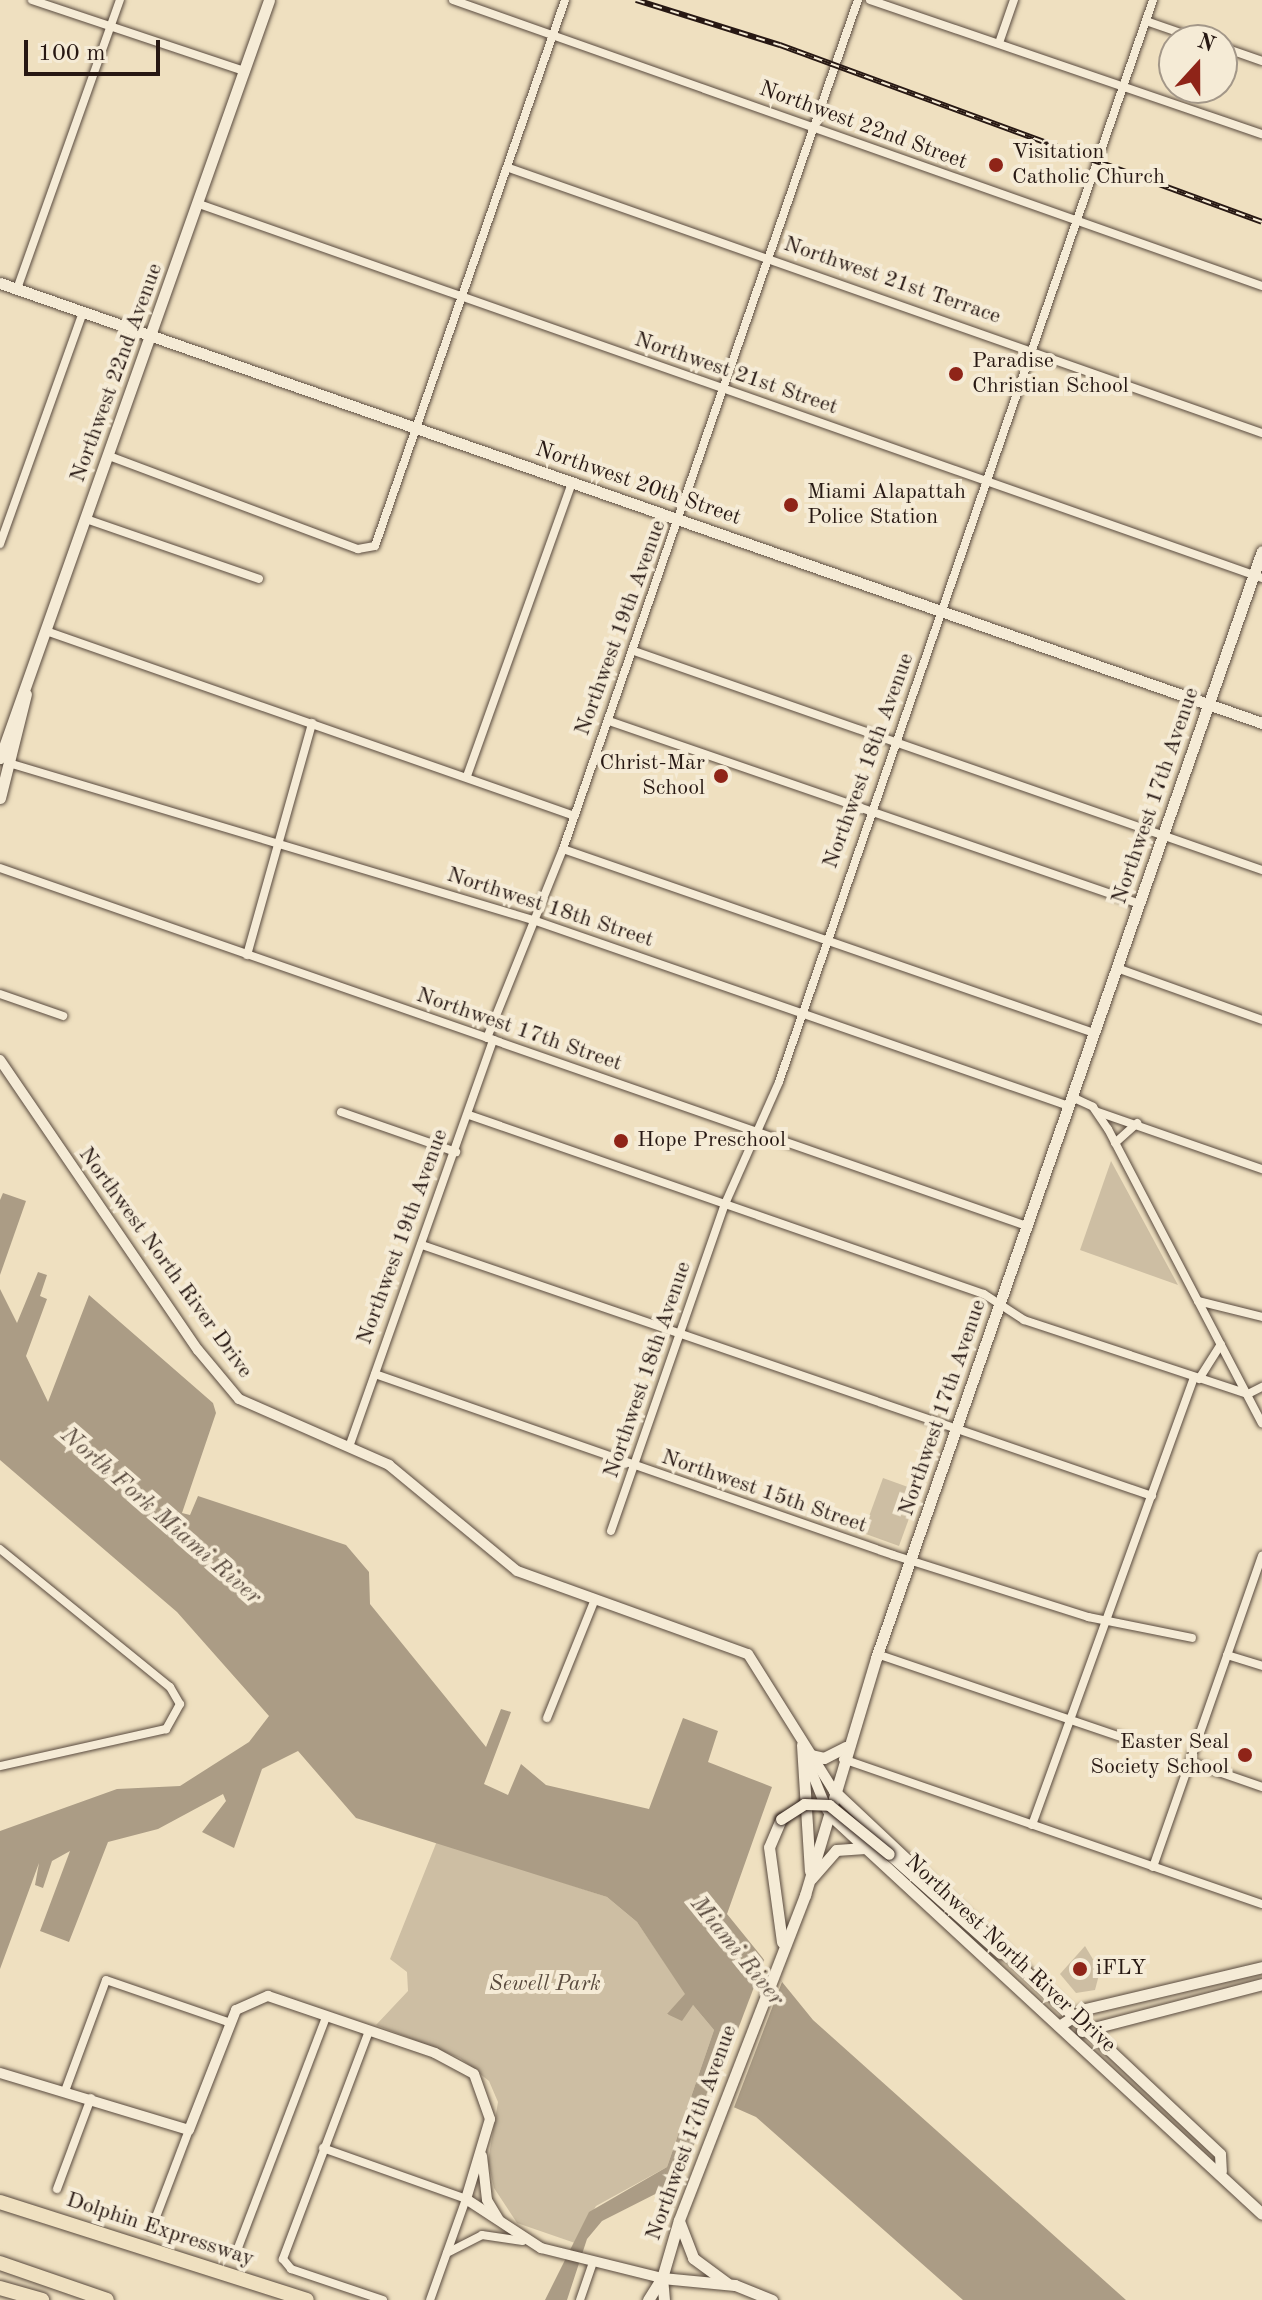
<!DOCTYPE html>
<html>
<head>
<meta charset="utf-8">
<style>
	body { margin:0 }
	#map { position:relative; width:1262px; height:2300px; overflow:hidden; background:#efe0c0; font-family:"Old Standard TT",serif }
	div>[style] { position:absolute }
	.green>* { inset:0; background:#cdbea3 }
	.water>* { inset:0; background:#ab9c85 }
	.pier>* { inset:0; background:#efe0c0 }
	.roads { filter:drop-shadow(0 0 2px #594a3e) drop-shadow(0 0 2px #594a3e) }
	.minor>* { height:8px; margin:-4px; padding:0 4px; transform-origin:4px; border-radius:4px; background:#f5ebd6 }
	.tertiary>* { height:10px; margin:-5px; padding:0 5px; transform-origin:5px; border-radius:5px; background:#f5ebd6 }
	.secondary>* { height:11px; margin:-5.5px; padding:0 5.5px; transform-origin:5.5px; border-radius:5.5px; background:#f5ebd6 }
	.motorway>* { height:14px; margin:-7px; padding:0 7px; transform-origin:7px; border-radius:7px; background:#efe0c0 }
	.rail>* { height:6px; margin-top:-3px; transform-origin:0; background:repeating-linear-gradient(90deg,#f5ebd6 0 9px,#271813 0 18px); box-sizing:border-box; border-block:2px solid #271813 }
	.bridges { filter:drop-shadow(0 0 2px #271813) drop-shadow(0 0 2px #271813) }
	.secondary-bridge>* { height:11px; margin:-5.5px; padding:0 5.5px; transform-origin:5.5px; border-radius:5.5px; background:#f5ebd6 }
	.dots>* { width:22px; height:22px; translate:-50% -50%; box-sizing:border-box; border:4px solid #f5ebd6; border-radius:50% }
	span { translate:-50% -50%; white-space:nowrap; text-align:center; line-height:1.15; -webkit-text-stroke:8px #f5ebd6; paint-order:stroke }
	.street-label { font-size:22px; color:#271813 }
	.poi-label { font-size:22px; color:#271813 }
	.left { translate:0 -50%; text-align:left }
	.right { translate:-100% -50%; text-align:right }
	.park-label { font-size:22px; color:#594a3e; font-style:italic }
	.water-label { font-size:24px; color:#5c4d41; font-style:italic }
	.north { position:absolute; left:1158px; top:24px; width:80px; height:80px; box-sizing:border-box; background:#f5ebd6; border:2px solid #a39788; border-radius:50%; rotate:21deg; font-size:22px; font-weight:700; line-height:32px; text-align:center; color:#271813 }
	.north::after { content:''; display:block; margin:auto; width:28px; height:36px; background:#8f2418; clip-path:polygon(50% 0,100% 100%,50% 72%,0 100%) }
	.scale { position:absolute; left:24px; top:40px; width:136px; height:36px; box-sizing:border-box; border:4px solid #271813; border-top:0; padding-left:10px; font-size:24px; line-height:28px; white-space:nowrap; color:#271813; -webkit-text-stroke:6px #f5ebd6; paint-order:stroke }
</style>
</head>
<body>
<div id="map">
	<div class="green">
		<div style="clip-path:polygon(1111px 1161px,1178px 1285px,1080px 1250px)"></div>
		<div style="clip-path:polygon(883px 1478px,919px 1491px,899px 1546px,863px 1533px)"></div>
		<div style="clip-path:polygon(437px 1841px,607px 1897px,637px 1922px,686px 1994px,667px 2015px,693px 2005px,714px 2030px,667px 2167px,596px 2206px,575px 2243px,517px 2223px,494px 2188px,488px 2161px,498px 2102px,489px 2081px,460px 2058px,376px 2025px,408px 1991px,407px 1972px,390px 1959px)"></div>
		<div style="clip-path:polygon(1085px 1946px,1100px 1971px,1095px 1990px,1076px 1993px,1060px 1974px)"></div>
	</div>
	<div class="water">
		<div style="clip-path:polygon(3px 1193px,26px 1201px,0 1275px,0 1200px)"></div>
		<div style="clip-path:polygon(38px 1272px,47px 1275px,40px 1296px,47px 1299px,26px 1356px,48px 1402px,89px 1295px,213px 1403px,216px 1413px,182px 1513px,190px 1515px,198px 1496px,346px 1545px,369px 1572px,370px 1604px,486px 1747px,501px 1709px,511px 1712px,484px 1784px,508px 1795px,521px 1764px,546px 1785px,649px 1809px,683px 1718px,718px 1731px,708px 1762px,772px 1787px,727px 1914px,813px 2020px,1126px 2300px,963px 2300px,756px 2117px,713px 2098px,679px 2182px,602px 2221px,587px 2239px,567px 2300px,545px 2300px,589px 2212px,667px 2167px,714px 2030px,693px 2005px,682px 2021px,667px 2014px,685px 1994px,637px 1922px,607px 1897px,356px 1818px,298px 1751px,262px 1769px,234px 1848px,202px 1832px,226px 1801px,223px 1794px,158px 1829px,108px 1842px,69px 1942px,40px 1931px,70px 1851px,52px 1861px,43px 1888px,35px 1885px,39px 1863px,0 1969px,0 1831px,117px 1789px,180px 1786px,249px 1742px,269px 1716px,177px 1612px,0 1460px,0 1289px,17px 1323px)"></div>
	</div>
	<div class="pier">
		<div style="clip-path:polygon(765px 1958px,782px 1982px,733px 2110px,710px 2103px)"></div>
	</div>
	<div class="roads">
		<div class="minor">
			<div style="left:32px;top:0;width:224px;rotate:18.5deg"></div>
			<div style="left:453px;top:0;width:858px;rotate:19.47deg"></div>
			<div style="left:870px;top:0;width:414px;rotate:18.9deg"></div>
			<div style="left:1146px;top:21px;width:58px;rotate:19.1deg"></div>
			<div style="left:999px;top:43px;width:46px;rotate:-70.8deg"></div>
			<div style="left:1222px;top:47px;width:42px;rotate:19.3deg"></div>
			<div style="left:509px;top:168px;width:798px;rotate:19.39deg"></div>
			<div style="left:199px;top:204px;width:1127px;rotate:19.38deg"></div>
			<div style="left:17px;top:289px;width:307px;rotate:-70.4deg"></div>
			<div style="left:109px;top:456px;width:266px;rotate:20.5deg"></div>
			<div style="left:358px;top:549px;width:17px;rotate:-10deg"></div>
			<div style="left:375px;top:546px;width:578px;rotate:-70.81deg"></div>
			<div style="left:86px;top:519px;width:183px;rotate:19.1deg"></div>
			<div style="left:0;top:544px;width:246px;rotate:-70.3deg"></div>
			<div style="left:46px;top:631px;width:560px;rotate:19.28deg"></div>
			<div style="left:634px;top:651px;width:665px;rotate:19.22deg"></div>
			<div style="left:609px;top:721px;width:562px;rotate:19.02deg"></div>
			<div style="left:12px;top:764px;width:544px;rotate:16.67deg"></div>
			<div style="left:533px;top:920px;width:567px;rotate:19.14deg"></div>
			<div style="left:467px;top:776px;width:312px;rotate:-70.3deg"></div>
			<div style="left:563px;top:849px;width:562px;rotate:19.11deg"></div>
			<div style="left:0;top:868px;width:1088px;rotate:19.22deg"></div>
			<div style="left:247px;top:955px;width:241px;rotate:-74.3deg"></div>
			<div style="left:1117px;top:968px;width:154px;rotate:19.7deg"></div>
			<div style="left:0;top:994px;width:67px;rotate:19.2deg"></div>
			<div style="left:487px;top:1038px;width:204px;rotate:-68.1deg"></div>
			<div style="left:563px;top:849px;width:899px;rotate:-70.84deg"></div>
			<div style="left:1072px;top:1097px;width:23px;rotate:25deg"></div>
			<div style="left:1093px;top:1107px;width:27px;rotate:56deg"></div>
			<div style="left:1108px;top:1129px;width:332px;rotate:62.4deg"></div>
			<div style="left:341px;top:1112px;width:122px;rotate:19.2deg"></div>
			<div style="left:1098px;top:1112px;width:174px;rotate:19.2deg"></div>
			<div style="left:469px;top:1115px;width:545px;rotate:19.17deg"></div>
			<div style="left:984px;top:1294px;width:48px;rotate:33deg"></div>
			<div style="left:1024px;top:1320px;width:236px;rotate:18.3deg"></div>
			<div style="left:1248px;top:1394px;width:16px;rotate:-27deg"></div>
			<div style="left:1115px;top:1143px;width:30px;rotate:-42deg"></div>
			<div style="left:422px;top:1245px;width:772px;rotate:18.97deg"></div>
			<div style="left:1198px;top:1301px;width:66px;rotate:14deg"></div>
			<div style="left:375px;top:1374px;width:549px;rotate:19.26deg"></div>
			<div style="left:893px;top:1555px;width:205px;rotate:17.6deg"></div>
			<div style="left:1088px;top:1617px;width:106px;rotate:11.4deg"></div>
			<div style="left:1199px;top:1379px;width:41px;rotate:-57.8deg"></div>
			<div style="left:349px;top:1447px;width:432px;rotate:-70.5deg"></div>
			<div style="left:611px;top:1531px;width:346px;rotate:-70.8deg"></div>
			<div style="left:725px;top:1204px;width:133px;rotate:-66.1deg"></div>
			<div style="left:779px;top:1082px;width:1145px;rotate:-70.93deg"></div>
			<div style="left:0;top:1549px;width:219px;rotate:39.1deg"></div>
			<div style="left:170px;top:1687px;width:20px;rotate:60deg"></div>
			<div style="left:180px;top:1704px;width:29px;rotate:119deg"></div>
			<div style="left:166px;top:1729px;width:170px;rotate:167.4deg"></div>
			<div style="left:877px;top:1654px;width:269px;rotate:18.8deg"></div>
			<div style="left:1227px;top:1655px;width:37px;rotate:17deg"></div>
			<div style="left:547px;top:1718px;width:128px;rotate:-68deg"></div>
			<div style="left:843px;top:1759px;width:443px;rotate:19.1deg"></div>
			<div style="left:1190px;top:1762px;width:76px;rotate:19.1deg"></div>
			<div style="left:1032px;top:1825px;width:476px;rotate:-70.1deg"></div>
			<div style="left:1153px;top:1867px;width:330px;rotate:-70.7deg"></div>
			<div style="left:369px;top:2031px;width:244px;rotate:110.7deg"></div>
			<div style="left:283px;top:2259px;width:13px;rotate:51deg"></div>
			<div style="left:291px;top:2269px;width:97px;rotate:18.6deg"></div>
			<div style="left:65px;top:2091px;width:118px;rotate:-69.7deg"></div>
			<div style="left:106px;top:1980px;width:132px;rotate:19deg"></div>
			<div style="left:323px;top:2148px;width:152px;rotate:19.6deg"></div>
			<div style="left:466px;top:2199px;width:107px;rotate:109.6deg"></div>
			<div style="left:57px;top:2189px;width:97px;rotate:-69.5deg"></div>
			<div style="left:151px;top:2230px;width:107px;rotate:-69.2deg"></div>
			<div style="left:236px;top:2253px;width:253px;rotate:-69.1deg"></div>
			<div style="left:447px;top:2253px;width:39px;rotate:-27deg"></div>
			<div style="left:482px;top:2235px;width:41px;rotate:8.3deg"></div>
			<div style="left:580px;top:2300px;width:36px;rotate:-71deg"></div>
		</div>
		<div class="tertiary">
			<div style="left:0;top:1060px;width:351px;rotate:55.7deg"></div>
			<div style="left:198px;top:1350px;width:64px;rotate:50.1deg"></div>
			<div style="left:239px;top:1399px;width:164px;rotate:23.7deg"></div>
			<div style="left:389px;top:1465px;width:166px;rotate:39.6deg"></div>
			<div style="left:517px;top:1571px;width:245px;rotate:19.8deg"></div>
			<div style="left:748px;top:1654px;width:162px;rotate:57.9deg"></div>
			<div style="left:806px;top:1758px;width:56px;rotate:68deg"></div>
			<div style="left:0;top:2073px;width:197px;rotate:16.8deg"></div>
			<div style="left:189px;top:2130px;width:129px;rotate:-68.6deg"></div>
			<div style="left:236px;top:2010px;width:35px;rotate:-24deg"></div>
			<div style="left:268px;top:1996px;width:176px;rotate:18.8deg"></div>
			<div style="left:435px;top:2053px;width:44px;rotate:28.3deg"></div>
			<div style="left:474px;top:2074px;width:48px;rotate:70.4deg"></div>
			<div style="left:490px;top:2119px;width:84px;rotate:106.7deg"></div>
			<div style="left:482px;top:2156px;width:44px;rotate:83.5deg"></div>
			<div style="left:487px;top:2200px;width:23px;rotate:59deg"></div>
			<div style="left:466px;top:2199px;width:90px;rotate:33.2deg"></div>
			<div style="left:541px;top:2248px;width:125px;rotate:13.9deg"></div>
		</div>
		<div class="secondary">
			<div style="left:0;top:283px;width:1337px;rotate:19.22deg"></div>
			<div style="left:0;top:758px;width:804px;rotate:-70.46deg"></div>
			<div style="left:0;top:798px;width:107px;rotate:-76deg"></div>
			<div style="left:802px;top:1745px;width:126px;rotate:86.4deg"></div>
			<div style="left:807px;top:1754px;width:17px;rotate:13deg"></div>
			<div style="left:824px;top:1758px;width:25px;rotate:-27deg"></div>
			<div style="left:834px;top:1791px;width:530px;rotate:43.24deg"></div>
			<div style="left:1220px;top:2154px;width:17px;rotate:87deg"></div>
			<div style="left:829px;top:1814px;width:589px;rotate:42.73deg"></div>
			<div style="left:781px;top:1819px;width:30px;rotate:113deg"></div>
			<div style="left:769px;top:1847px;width:96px;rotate:82.2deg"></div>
			<div style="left:889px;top:1854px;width:149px;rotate:41.7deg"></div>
			<div style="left:811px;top:1879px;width:38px;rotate:-49deg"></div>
			<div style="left:836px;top:1850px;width:29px;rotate:-4deg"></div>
			<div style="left:1059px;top:2026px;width:31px;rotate:-33deg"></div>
			<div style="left:1085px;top:2009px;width:182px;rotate:-13.3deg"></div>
			<div style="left:1082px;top:2031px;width:186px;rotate:-14.6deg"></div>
			<div style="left:679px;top:2221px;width:40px;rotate:69deg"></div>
			<div style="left:693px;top:2258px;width:42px;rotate:36.3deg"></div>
			<div style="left:662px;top:2278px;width:73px;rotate:5.5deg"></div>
			<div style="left:735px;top:2285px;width:40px;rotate:22deg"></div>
			<div style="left:648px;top:2300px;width:26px;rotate:-58deg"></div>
			<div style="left:664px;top:2300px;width:22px;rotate:-95deg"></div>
			<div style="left:662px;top:2278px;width:60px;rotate:-73.7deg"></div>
			<div style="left:679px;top:2220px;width:349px;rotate:-68.8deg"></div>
			<div style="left:805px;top:1895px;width:247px;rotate:-73.3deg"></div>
			<div style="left:876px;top:1658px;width:1172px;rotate:-70.78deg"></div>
		</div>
		<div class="motorway">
			<div style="left:0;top:2202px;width:322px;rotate:17.7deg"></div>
			<div style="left:0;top:2263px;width:113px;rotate:19.1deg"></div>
			<div style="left:0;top:2288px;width:44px;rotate:15.9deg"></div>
		</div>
	</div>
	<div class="rail">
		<div style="left:636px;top:0;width:151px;rotate:17.4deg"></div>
		<div style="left:780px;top:45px;width:513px;rotate:20.16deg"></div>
	</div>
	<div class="bridges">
		<div class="secondary-bridge">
			<div style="left:781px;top:1819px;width:27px;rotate:-33deg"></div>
			<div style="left:804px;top:1804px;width:25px;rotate:2deg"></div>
			<div style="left:829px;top:1805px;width:77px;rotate:39.2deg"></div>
		</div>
	</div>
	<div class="dots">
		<div style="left:996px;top:165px;background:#8f2418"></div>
		<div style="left:956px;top:374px;background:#8f2418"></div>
		<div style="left:791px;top:505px;background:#8f2418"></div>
		<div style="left:721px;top:776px;background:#8f2418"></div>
		<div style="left:621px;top:1141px;background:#8f2418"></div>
		<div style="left:1245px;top:1755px;background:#8f2418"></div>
		<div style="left:1080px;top:1969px;background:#8f2418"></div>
	</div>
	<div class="street-label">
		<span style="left:863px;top:126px;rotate:20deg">Northwest 22nd Street</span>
		<span style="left:892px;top:281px;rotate:19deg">Northwest 21st Terrace</span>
		<span style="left:117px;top:373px;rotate:-70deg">Northwest 22nd Avenue</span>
		<span style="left:736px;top:374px;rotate:19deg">Northwest 21st Street</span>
		<span style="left:638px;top:484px;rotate:19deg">Northwest 20th Street</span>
		<span style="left:621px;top:628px;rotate:-70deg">Northwest 19th Avenue</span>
		<span style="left:869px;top:761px;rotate:-70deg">Northwest 18th Avenue</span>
		<span style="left:1156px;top:796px;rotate:-71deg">Northwest 17th Avenue</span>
		<span style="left:550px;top:908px;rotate:18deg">Northwest 18th Street</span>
		<span style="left:519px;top:1030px;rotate:19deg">Northwest 17th Street</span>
		<span style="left:403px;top:1237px;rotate:-70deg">Northwest 19th Avenue</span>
		<span style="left:165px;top:1263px;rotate:54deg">Northwest North River Drive</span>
		<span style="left:648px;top:1370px;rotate:-71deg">Northwest 18th Avenue</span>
		<span style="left:943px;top:1408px;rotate:-71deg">Northwest 17th Avenue</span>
		<span style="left:764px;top:1492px;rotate:19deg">Northwest 15th Street</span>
		<span style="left:1010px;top:1954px;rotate:43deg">Northwest North River Drive</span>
		<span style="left:692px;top:2133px;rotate:-70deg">Northwest 17th Avenue</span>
		<span style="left:160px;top:2230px;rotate:18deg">Dolphin Expressway</span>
	</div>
	<div class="poi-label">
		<span class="left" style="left:1012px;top:165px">Visitation<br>Catholic Church</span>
		<span class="left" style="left:972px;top:374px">Paradise<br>Christian School</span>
		<span class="left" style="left:807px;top:505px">Miami Alapattah<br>Police Station</span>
		<span class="right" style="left:705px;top:776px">Christ-Mar<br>School</span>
		<span class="left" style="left:637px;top:1141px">Hope Preschool</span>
		<span class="right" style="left:1229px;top:1755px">Easter Seal<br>Society School</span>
		<span class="left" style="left:1096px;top:1969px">iFLY</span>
	</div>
	<div class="park-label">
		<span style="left:545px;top:1985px">Sewell Park</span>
	</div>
	<div class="water-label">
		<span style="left:160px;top:1517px;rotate:41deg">North Fork Miami River</span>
		<span style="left:736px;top:1952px;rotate:51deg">Miami River</span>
	</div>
	<div class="north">N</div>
	<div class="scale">100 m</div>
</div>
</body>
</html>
